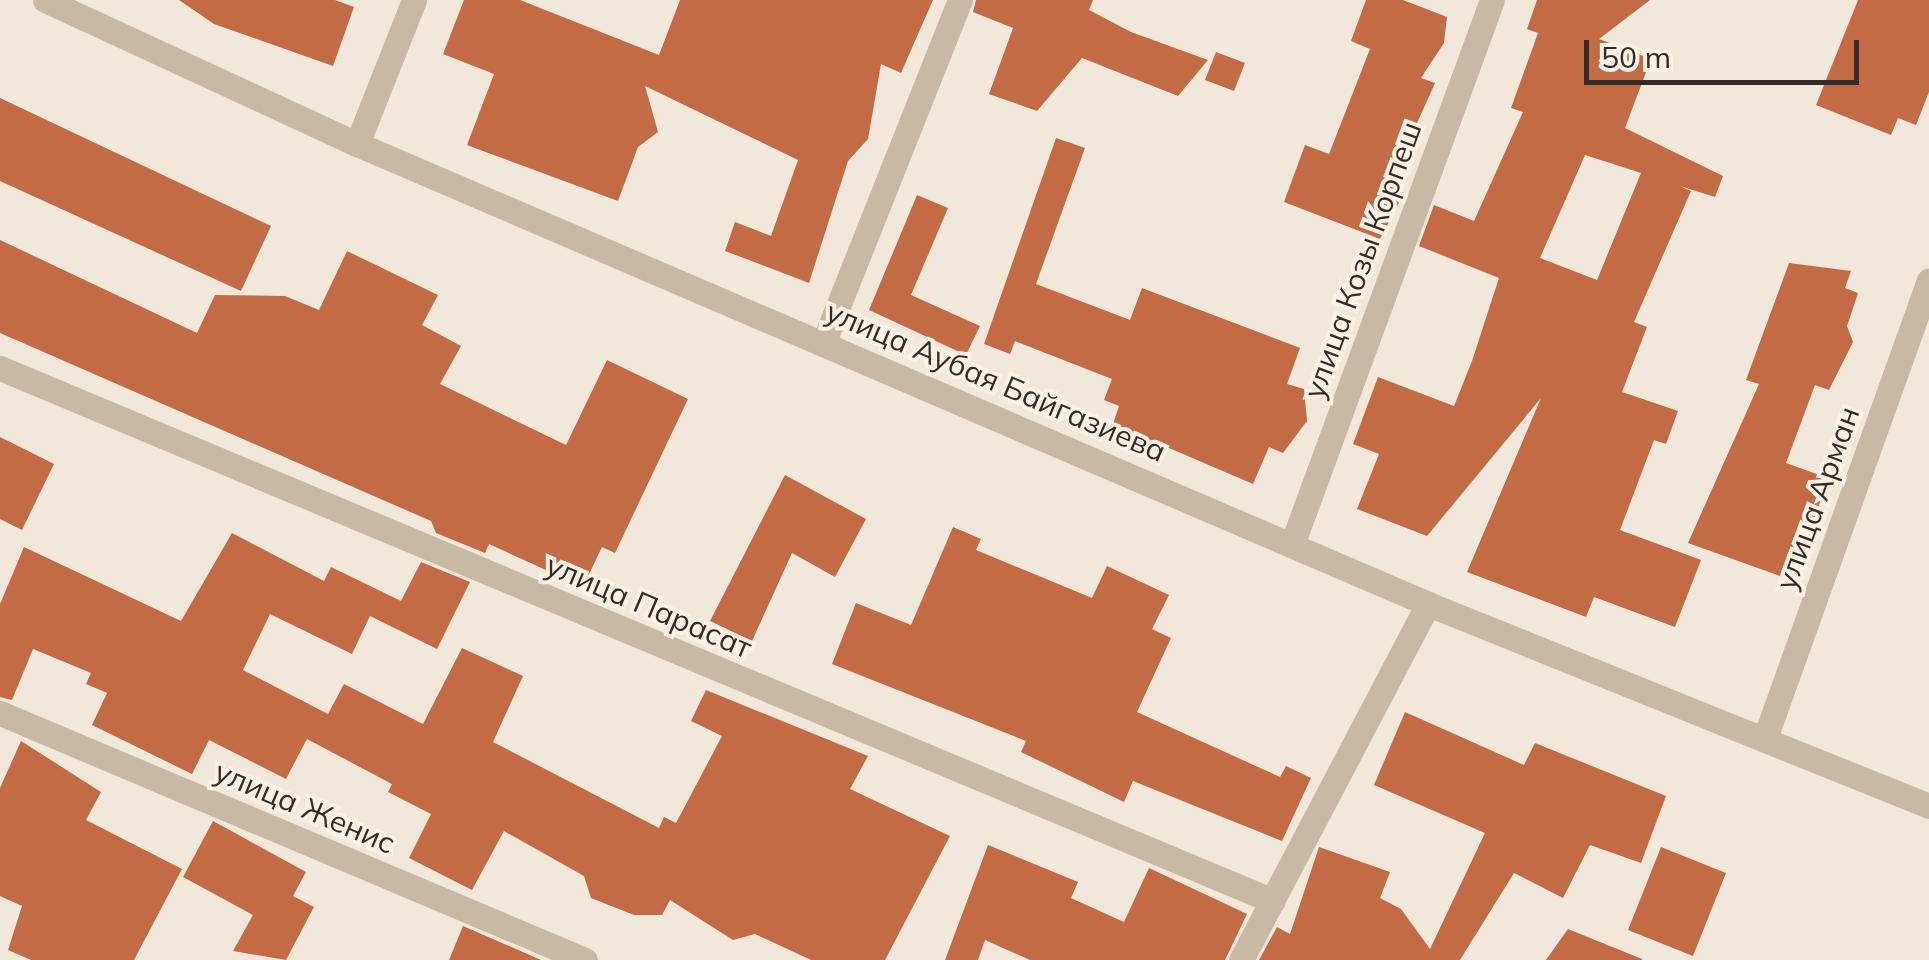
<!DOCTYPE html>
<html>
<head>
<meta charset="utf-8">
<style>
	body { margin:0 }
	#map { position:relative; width:1929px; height:960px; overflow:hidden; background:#f1e7da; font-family:Mulish,sans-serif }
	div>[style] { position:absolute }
	.building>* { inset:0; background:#c36b45 }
	.street>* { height:25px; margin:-12.5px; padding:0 12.5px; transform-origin:12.5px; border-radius:12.5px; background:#c8b8a6 }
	span { translate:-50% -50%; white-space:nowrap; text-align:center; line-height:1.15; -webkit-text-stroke:8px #f9f1e6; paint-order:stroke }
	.street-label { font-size:30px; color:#352c27 }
	.scale { position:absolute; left:1584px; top:40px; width:275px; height:45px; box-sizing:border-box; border:5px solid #352c27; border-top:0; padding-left:12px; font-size:30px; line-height:35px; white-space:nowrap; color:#352c27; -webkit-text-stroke:8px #f9f1e6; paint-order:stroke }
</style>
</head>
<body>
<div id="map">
	<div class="building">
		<div style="clip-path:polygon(179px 0,335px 0,354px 7px,333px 66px,214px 24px)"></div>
		<div style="clip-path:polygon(464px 0,520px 0,659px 55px,680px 0,933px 0,901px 73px,881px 64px,868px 139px,848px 161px,809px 283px,725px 251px,735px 222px,771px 236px,798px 160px,645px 86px,658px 132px,638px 147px,618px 201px,467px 145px,494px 74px,443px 54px)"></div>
		<div style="clip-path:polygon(976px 0,1093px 0,1089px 10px,1131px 32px,1208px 60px,1178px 96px,1082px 58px,1037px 111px,989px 94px,1013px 28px,973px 12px)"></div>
		<div style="clip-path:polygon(1366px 0,1403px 0,1447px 17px,1444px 43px,1421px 78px,1435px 83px,1391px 181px,1404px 193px,1380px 239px,1284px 202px,1305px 145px,1329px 154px,1370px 49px,1351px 41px)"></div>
		<div style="clip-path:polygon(evenodd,1537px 0,1650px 0,1599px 39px,1651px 59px,1625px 128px,1723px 176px,1715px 197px,1680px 186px,1691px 191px,1634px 322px,1647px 327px,1622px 392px,1678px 411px,1666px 444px,1654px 440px,1620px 530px,1701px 560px,1675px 627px,1594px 597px,1586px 617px,1467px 572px,1541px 398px,1427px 536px,1357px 509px,1379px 454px,1353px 444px,1378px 377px,1454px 406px,1472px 361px,1499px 278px,1419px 246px,1434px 205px,1474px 221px,1523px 112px,1511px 108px,1538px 33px,1527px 29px,1537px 0,1585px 155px,1641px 173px,1597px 280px,1540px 258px,1585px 155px)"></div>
		<div style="clip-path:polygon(1858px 0,1929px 0,1929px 92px,1916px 125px,1898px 118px,1891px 135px,1816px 105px)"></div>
		<div style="clip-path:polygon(1216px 52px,1245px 63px,1234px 91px,1205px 80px)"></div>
		<div style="clip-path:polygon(0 98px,271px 226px,241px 291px,0 181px)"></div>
		<div style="clip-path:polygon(1056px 138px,1085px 148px,1036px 284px,1130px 320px,1142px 288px,1300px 348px,1287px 384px,1304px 389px,1307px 421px,1283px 453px,1269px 447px,1253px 484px,1113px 424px,1119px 406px,1104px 400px,1112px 379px,1015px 341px,1010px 354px,984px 344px)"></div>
		<div style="clip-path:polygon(917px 195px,948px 208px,911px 295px,980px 326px,966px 355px,869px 310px)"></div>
		<div style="clip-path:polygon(0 240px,197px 333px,215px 295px,285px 296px,319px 310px,347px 251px,438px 295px,422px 325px,461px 346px,440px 384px,566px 445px,607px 360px,688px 399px,615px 553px,602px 547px,583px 587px,489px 544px,485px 553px,436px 533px,431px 521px,0 333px)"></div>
		<div style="clip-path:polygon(1789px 263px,1851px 271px,1845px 288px,1858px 293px,1847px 326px,1853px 342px,1829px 390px,1815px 385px,1786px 463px,1828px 478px,1794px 581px,1688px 543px,1759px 384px,1746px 380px)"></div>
		<div style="clip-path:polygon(0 437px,54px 464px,22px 530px,0 519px)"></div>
		<div style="clip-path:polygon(785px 475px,866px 519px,835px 577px,792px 553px,752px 641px,710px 621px)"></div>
		<div style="clip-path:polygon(953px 527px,981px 539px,976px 550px,1092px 598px,1107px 566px,1169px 595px,1152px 629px,1171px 638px,1137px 712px,1280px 777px,1286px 766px,1311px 778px,1282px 841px,1133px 781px,1124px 802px,1021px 752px,1026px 741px,832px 664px,856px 603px,911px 625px)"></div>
		<div style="clip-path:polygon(232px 533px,324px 581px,331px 567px,401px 601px,421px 562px,470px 582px,437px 649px,370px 616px,352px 654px,270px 614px,243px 670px,328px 714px,344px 684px,423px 724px,462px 648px,523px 676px,493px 742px,659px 828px,664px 817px,676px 823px,722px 736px,691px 721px,706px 690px,868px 756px,850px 789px,950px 836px,885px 960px,811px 960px,755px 934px,733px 940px,670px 900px,662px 915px,634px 915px,591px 898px,584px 876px,504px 831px,472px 890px,409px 858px,431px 814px,388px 792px,392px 784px,307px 739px,286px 779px,209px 740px,192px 774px,92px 725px,107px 693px,86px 684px,91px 673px,33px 649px,12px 700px,0 697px,0 604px,24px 547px,181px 621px)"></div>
		<div style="clip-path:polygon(1405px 712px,1524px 765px,1535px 743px,1666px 796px,1641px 863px,1590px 845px,1563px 898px,1514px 873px,1460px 960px,1259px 960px,1277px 927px,1290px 934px,1319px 847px,1390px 872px,1380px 898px,1401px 909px,1430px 949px,1485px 833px,1374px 785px)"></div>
		<div style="clip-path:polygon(21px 741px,101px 792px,86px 820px,182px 869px,134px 960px,31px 960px,8px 950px,22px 906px,0 896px,0 788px)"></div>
		<div style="clip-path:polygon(213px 821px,306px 872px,293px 896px,314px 907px,286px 960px,233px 951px,253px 915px,183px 877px)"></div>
		<div style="clip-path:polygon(988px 845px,1078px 882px,1071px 898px,1124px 922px,1149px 868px,1247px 914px,1225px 960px,1030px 960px,985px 940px,978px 960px,945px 960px)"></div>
		<div style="clip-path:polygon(1661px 847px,1726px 873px,1693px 956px,1628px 930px)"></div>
		<div style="clip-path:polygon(463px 926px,541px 960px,449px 960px)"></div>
		<div style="clip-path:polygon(1568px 929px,1642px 959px,1642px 960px,1546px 960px)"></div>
	</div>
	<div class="street">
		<div style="left:45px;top:0;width:344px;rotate:24.8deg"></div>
		<div style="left:357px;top:144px;width:1166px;rotate:23.24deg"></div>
		<div style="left:1428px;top:604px;width:540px;rotate:21.96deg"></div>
		<div style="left:357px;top:144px;width:155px;rotate:-68.4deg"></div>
		<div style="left:823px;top:344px;width:370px;rotate:-68.3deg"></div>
		<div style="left:0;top:368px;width:1380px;rotate:22.72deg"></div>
		<div style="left:1293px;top:542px;width:577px;rotate:-69.84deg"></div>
		<div style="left:0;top:713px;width:635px;rotate:22.89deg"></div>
		<div style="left:1765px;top:738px;width:486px;rotate:-70.3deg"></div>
		<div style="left:1241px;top:960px;width:402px;rotate:-62.3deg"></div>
	</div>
	<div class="street-label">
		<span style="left:1362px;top:260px;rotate:-70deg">улица Козы Корпеш</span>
		<span style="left:996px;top:381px;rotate:23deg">улица Аубая Байгазиева</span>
		<span style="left:1817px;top:498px;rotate:-70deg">улица Арман</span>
		<span style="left:649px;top:606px;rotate:23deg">улица Парасат</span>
		<span style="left:305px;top:807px;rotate:23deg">улица Женис</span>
	</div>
	<div class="scale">50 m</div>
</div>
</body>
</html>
